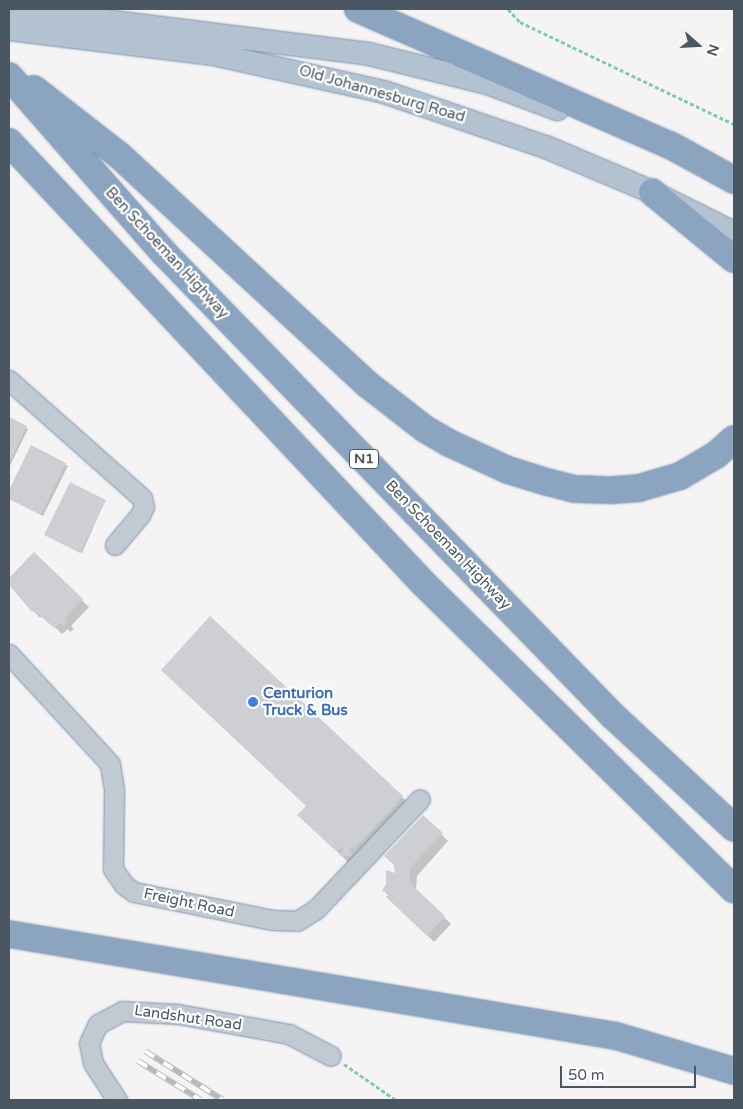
<!DOCTYPE html>
<html>
<head>
<meta charset="utf-8">
<style>
	body { margin:0 }
	#map { position:relative; width:743px; height:1109px; overflow:hidden; background:#f5f3f3; font-family:"Varela Round",sans-serif }
	div>[style] { position:absolute }
	.shadow>* { inset:0; background:#0003 }
	.building>* { inset:0; background:#cdcfd5 }
	.path>* { height:3px; margin-top:-1.5px; transform-origin:0; background:repeating-linear-gradient(90deg,#7ad0a6 0 4px,transparent 0 6.5px) }
	.roads { filter:drop-shadow(0 0 1px #7690ad) drop-shadow(0 0 1px #7690ad) }
	.minor>* { height:19px; margin:-9.5px; padding:0 9.5px; transform-origin:9.5px; border-radius:9.5px; background:#c1cad2 }
	.major>* { height:22px; margin:-11px; padding:0 11px; transform-origin:11px; border-radius:11px; background:#b3c2d1 }
	.highway>* { height:26px; margin:-13px; padding:0 13px; transform-origin:13px; border-radius:13px; background:#8ba5c1 }
	.rail>* { height:5.5px; margin-top:-2.75px; transform-origin:0; background:repeating-linear-gradient(90deg,#fff 0 11px,#b5b8bd 0 22px); box-sizing:border-box; border-block:1px solid #b5b8bd }
	.dots>* { width:14px; height:14px; translate:-50% -50%; box-sizing:border-box; border:2px solid #fff; border-radius:50% }
	span { translate:-50% -50%; white-space:nowrap; text-align:center; line-height:1.15; -webkit-text-stroke:4.5px #fff; paint-order:stroke }
	.shield-label span { padding:1px 4px; background:#fff; border:1px solid; border-radius:4px; -webkit-text-stroke-width:0 }
	.shield-label { font-size:14px; color:#4a5661; font-weight:700 }
	.street-label { font-size:15px; color:#4a5661 }
	.shop-label { font-size:15px; color:#366cbe; font-weight:700 }
	.left { translate:0 -50%; text-align:left }
	.frame { position:absolute; inset:0; border:10px solid #4a5661; pointer-events:none }
	.north { position:absolute; left:673px; top:20px; width:50px; height:50px; -webkit-text-stroke:4px #fff; paint-order:stroke; rotate:109deg; font-size:14px; font-weight:700; line-height:20px; text-align:center; color:#4a5661 }
	.north::after { content:''; display:block; margin:auto; width:18px; height:22px; background:#4a5661; clip-path:polygon(50% 0,100% 100%,50% 72%,0 100%) }
	.scale { position:absolute; left:560px; top:1066px; width:136px; height:22px; box-sizing:border-box; border:2px solid #4a5661; border-top:0; padding-left:6px; font-size:15px; line-height:18px; white-space:nowrap; color:#4a5661; -webkit-text-stroke:4px #fff; paint-order:stroke }
</style>
</head>
<body>
<div id="map">
	<div class="shadow">
		<div style="clip-path:polygon(9px 418px,28px 429px,9px 468px)"></div>
		<div style="clip-path:polygon(31px 447px,68px 466px,43px 516px,9px 499px)"></div>
		<div style="clip-path:polygon(105px 501px,82px 553px,47px 536px)"></div>
		<div style="clip-path:polygon(34px 553px,89px 607px,71px 626px,74px 629px,70px 632px,68px 629px,62px 634px,42px 615px,40px 618px,9px 583px)"></div>
		<div style="clip-path:polygon(402px 797px,411px 806px,351px 865px,308px 823px)"></div>
		<div style="clip-path:polygon(423px 816px,448px 841px,417px 876px,416px 891px,451px 924px,434px 942px,384px 891px,396px 875px)"></div>
	</div>
	<div class="building">
		<div style="clip-path:polygon(9px 417px,27px 426px,9px 463px)"></div>
		<div style="clip-path:polygon(31px 445px,66px 463px,41px 515px,9px 499px,9px 490px)"></div>
		<div style="clip-path:polygon(70px 482px,106px 500px,80px 553px,44px 535px)"></div>
		<div style="clip-path:polygon(34px 552px,83px 599px,65px 618px,68px 621px,63px 626px,60px 623px,54px 628px,34px 610px,32px 612px,9px 585px,9px 578px)"></div>
		<div style="clip-path:polygon(210px 616px,403px 796px,354px 849px,349px 847px,352px 856px,340px 856px,344px 846px,336px 851px,297px 815px,306px 806px,161px 670px)"></div>
		<div style="clip-path:polygon(423px 815px,443px 833px,410px 868px,410px 883px,445px 916px,427px 936px,386px 897px,390px 893px,382px 891px,386px 884px,386px 870px,395px 873px,394px 865px,384px 856px)"></div>
	</div>
	<div class="path">
		<div style="left:508px;top:9px;width:18px;rotate:47deg"></div>
		<div style="left:520px;top:22px;width:237px;rotate:25.5deg"></div>
		<div style="left:344px;top:1064px;width:63px;rotate:34.7deg"></div>
	</div>
	<div class="roads">
		<div class="minor">
			<div style="left:9px;top:380px;width:178px;rotate:41.6deg"></div>
			<div style="left:142px;top:498px;width:9px;rotate:77deg"></div>
			<div style="left:144px;top:507px;width:9px;rotate:117deg"></div>
			<div style="left:140px;top:515px;width:39px;rotate:130deg"></div>
			<div style="left:9px;top:654px;width:149px;rotate:47.4deg"></div>
			<div style="left:110px;top:764px;width:26px;rotate:81deg"></div>
			<div style="left:114px;top:790px;width:79px;rotate:90.7deg"></div>
			<div style="left:113px;top:869px;width:19px;rotate:55deg"></div>
			<div style="left:124px;top:885px;width:12px;rotate:35deg"></div>
			<div style="left:134px;top:892px;width:142px;rotate:11.4deg"></div>
			<div style="left:273px;top:920px;width:24px;rotate:2deg"></div>
			<div style="left:297px;top:921px;width:22px;rotate:-32deg"></div>
			<div style="left:316px;top:909px;width:151px;rotate:-46.6deg"></div>
			<div style="left:117px;top:1100px;width:44px;rotate:-123deg"></div>
			<div style="left:93px;top:1063px;width:20px;rotate:-101deg"></div>
			<div style="left:89px;top:1043px;width:21px;rotate:-65deg"></div>
			<div style="left:98px;top:1024px;width:27px;rotate:-28deg"></div>
			<div style="left:122px;top:1011px;width:56px;rotate:3.1deg"></div>
			<div style="left:178px;top:1014px;width:113px;rotate:10.2deg"></div>
			<div style="left:289px;top:1034px;width:47px;rotate:27.6deg"></div>
		</div>
		<div class="major">
			<div style="left:9px;top:9px;width:363px;rotate:7.1deg"></div>
			<div style="left:369px;top:54px;width:122px;rotate:13.8deg"></div>
			<div style="left:487px;top:83px;width:75px;rotate:20.4deg"></div>
			<div style="left:9px;top:29px;width:206px;rotate:7deg"></div>
			<div style="left:213px;top:54px;width:175px;rotate:12.5deg"></div>
			<div style="left:384px;top:92px;width:171px;rotate:18.8deg"></div>
			<div style="left:546px;top:147px;width:115px;rotate:23deg"></div>
			<div style="left:652px;top:192px;width:92px;rotate:26.6deg"></div>
		</div>
		<div class="highway">
			<div style="left:358px;top:9px;width:340px;rotate:23.6deg"></div>
			<div style="left:670px;top:145px;width:73px;rotate:28.7deg"></div>
			<div style="left:9px;top:76px;width:235px;rotate:48.8deg"></div>
			<div style="left:164px;top:253px;width:644px;rotate:45.88deg"></div>
			<div style="left:612px;top:715px;width:166px;rotate:42.8deg"></div>
			<div style="left:34px;top:89px;width:109px;rotate:37.9deg"></div>
			<div style="left:120px;top:156px;width:336px;rotate:42.7deg"></div>
			<div style="left:367px;top:384px;width:73px;rotate:37.8deg"></div>
			<div style="left:425px;top:429px;width:28px;rotate:30deg"></div>
			<div style="left:449px;top:443px;width:65px;rotate:24.6deg"></div>
			<div style="left:508px;top:470px;width:41px;rotate:17.1deg"></div>
			<div style="left:547px;top:482px;width:29px;rotate:14deg"></div>
			<div style="left:575px;top:489px;width:38px;rotate:2deg"></div>
			<div style="left:613px;top:490px;width:26px;rotate:-4deg"></div>
			<div style="left:639px;top:488px;width:43px;rotate:-16.3deg"></div>
			<div style="left:680px;top:476px;width:42px;rotate:-30.3deg"></div>
			<div style="left:716px;top:455px;width:24px;rotate:-42deg"></div>
			<div style="left:9px;top:142px;width:603px;rotate:46.81deg"></div>
			<div style="left:422px;top:582px;width:438px;rotate:44.6deg"></div>
			<div style="left:652px;top:192px;width:106px;rotate:39.3deg"></div>
			<div style="left:9px;top:934px;width:616px;rotate:9.54deg"></div>
			<div style="left:616px;top:1036px;width:123px;rotate:16.5deg"></div>
		</div>
	</div>
	<div class="rail">
		<div style="left:145px;top:1051px;width:92px;rotate:32.1deg"></div>
		<div style="left:138px;top:1061px;width:74px;rotate:31.8deg"></div>
	</div>
	<div class="dots">
		<div style="left:253px;top:702px;background:#3f7fe0"></div>
	</div>
	<div class="shield-label">
		<span style="left:364px;top:459px">N1</span>
	</div>
	<div class="street-label">
		<span style="left:382px;top:94px;rotate:16deg">Old Johannesburg Road</span>
		<span style="left:167px;top:253px;rotate:47deg">Ben Schoeman Highway</span>
		<span style="left:448px;top:545px;rotate:46deg">Ben Schoeman Highway</span>
		<span style="left:189px;top:903px;rotate:12deg">Freight Road</span>
		<span style="left:188px;top:1018px;rotate:8deg">Landshut Road</span>
	</div>
	<div class="shop-label">
		<span class="left" style="left:263px;top:702px">Centurion<br>Truck &amp; Bus</span>
	</div>
	<div class="frame"></div>
	<div class="north">N</div>
	<div class="scale">50 m</div>
</div>
</body>
</html>
